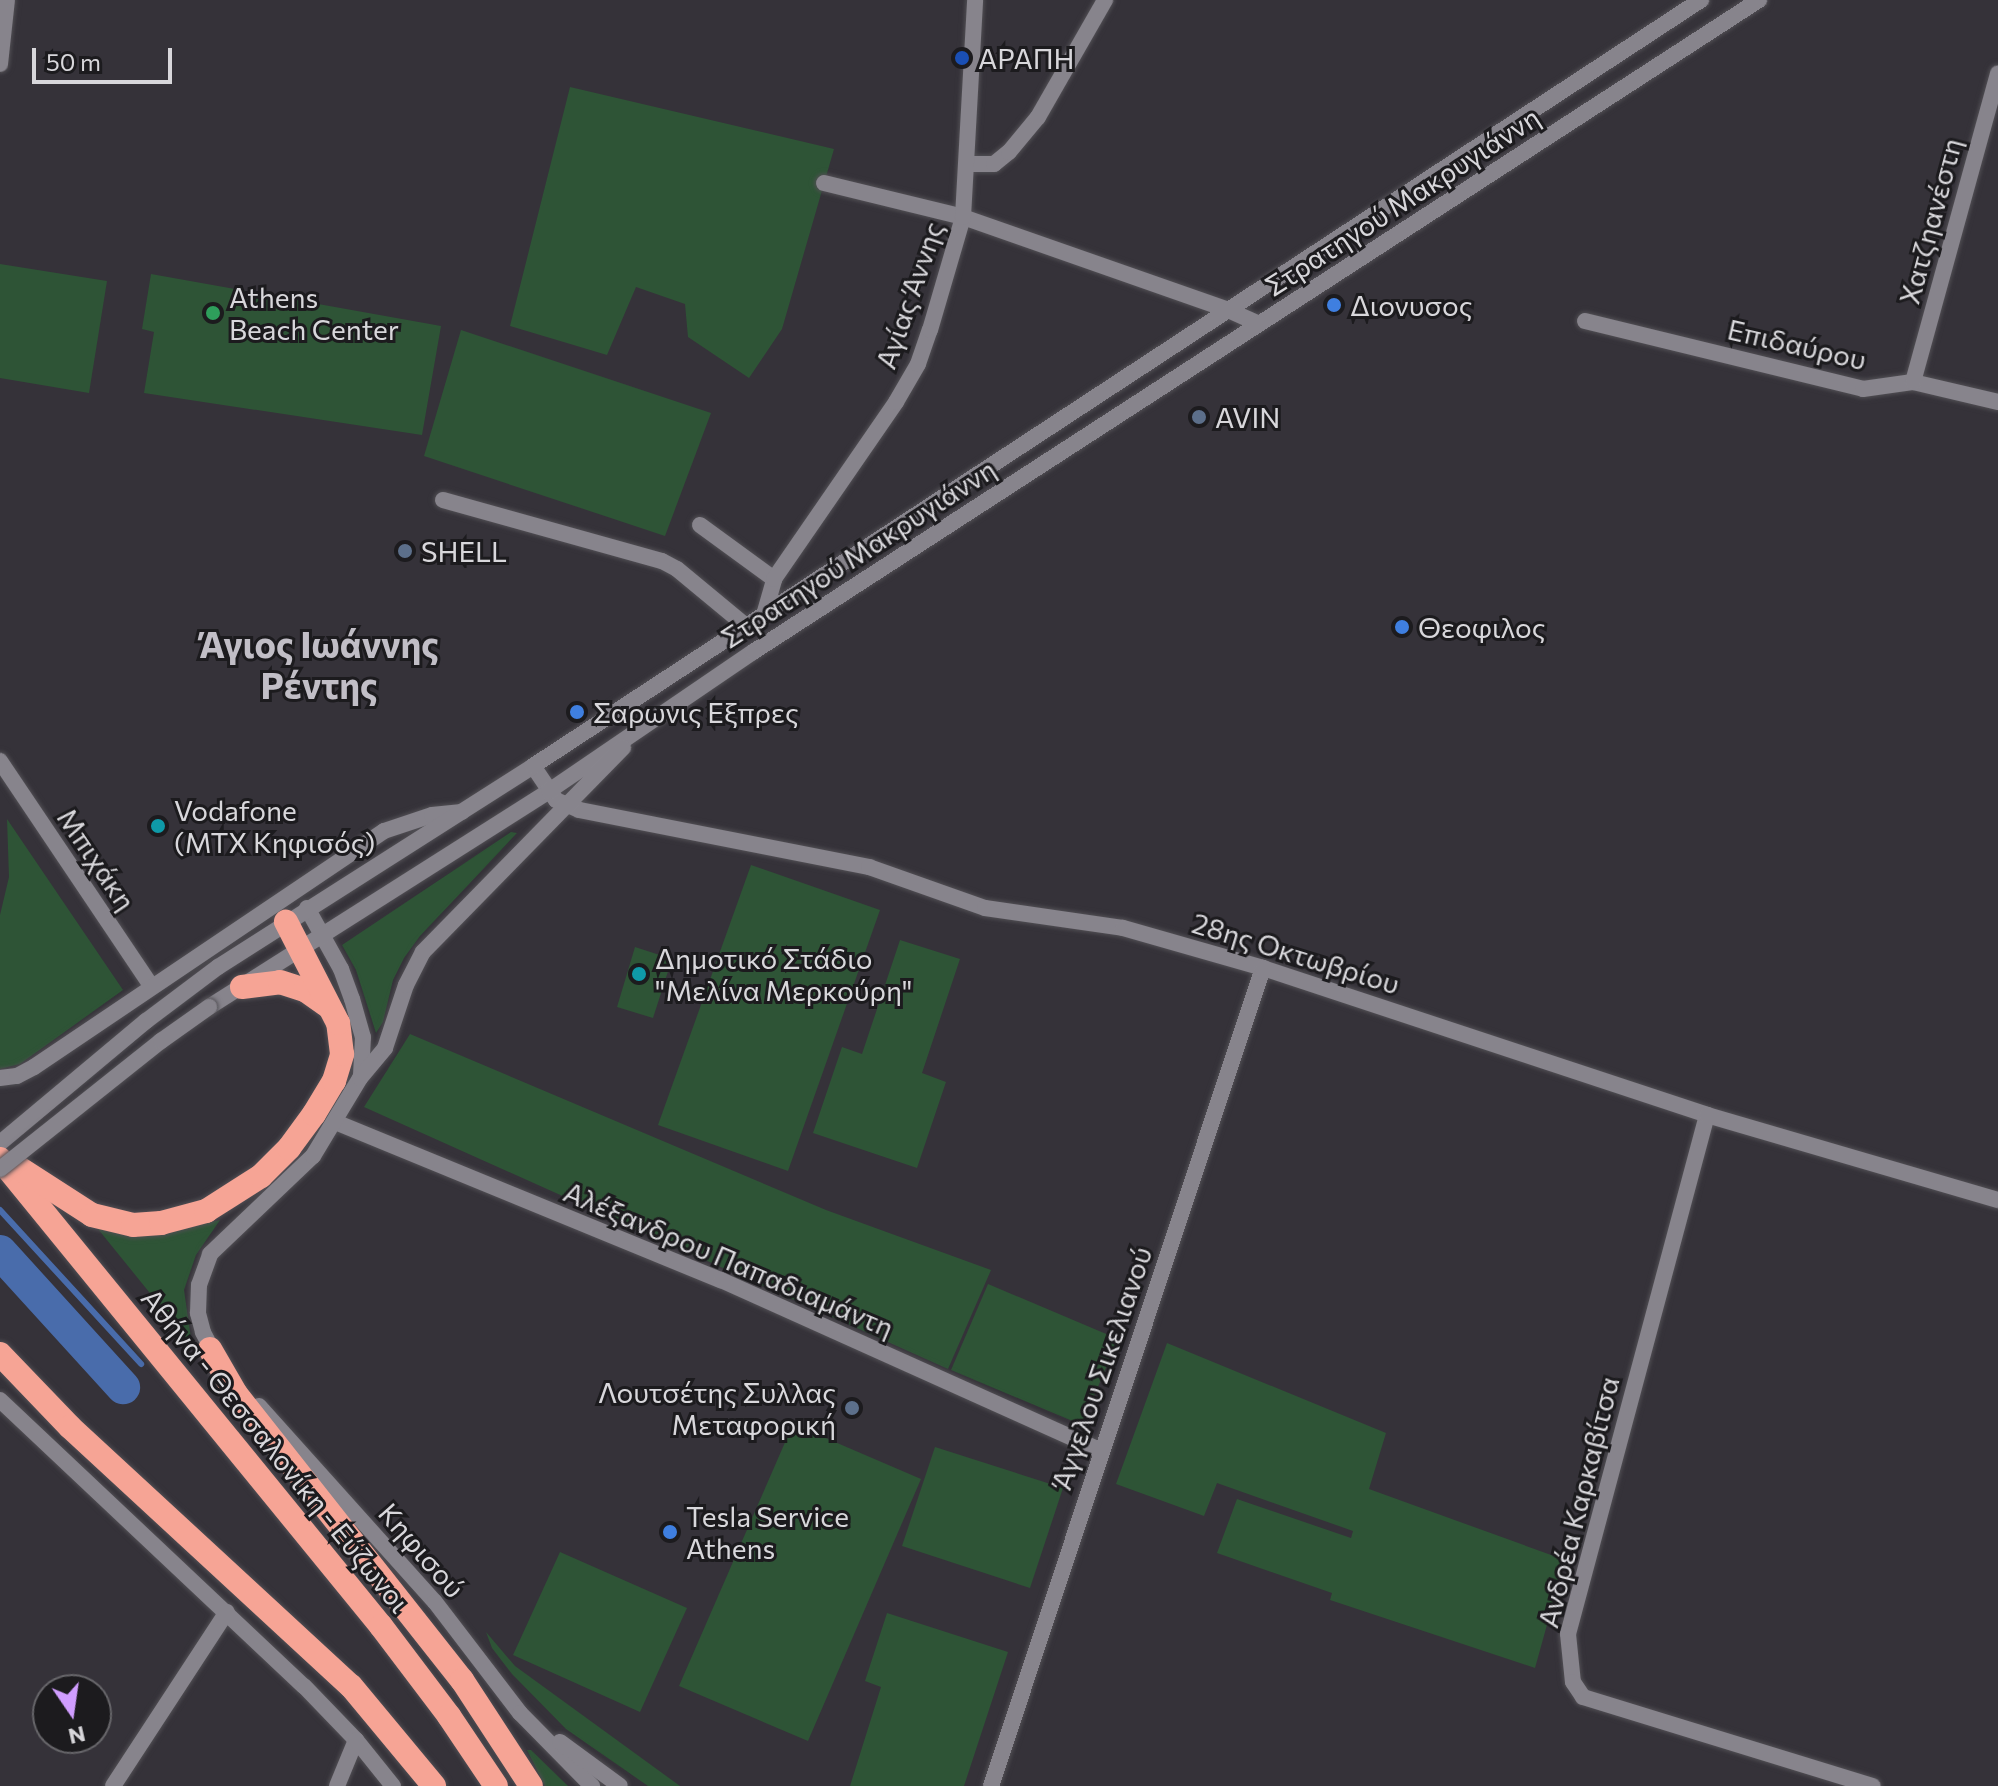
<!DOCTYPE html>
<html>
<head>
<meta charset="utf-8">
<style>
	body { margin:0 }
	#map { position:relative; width:1998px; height:1786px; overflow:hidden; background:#353239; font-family:Commissioner,sans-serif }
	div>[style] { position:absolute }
	.green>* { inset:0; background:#2e5436 }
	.stream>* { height:6px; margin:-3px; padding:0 3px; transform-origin:3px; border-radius:3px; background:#496cab }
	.river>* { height:34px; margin:-17px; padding:0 17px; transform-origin:17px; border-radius:17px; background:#496cab }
	.roads { filter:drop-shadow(0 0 2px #514f54) drop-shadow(0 0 2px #514f54) }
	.minor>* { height:16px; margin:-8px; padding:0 8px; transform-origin:8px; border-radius:8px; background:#87848c }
	.tertiary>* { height:16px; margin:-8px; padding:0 8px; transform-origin:8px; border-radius:8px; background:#87848c }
	.motorway>* { height:24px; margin:-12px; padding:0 12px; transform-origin:12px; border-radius:12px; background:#f6a495 }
	.bridges { filter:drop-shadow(0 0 2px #514f54) drop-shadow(0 0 2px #514f54) }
	.tertiary-bridge>* { height:16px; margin:-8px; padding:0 8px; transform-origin:8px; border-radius:8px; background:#87848c }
	.dots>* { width:22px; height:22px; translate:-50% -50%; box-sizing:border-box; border:4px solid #1c1b1e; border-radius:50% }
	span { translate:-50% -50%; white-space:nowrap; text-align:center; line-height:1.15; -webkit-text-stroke:6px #1c1b1e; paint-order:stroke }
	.poi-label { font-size:28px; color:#d8d7db }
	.left { translate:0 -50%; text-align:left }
	.right { translate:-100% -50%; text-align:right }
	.street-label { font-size:28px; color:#d8d7db }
	.district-label { font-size:36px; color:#c1bec6; font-weight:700 }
	.north { position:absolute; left:32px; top:1674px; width:80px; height:80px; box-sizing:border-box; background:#1c1b1e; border:2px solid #67666a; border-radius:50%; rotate:167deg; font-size:22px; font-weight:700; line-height:32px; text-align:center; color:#d8d7db }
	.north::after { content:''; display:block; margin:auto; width:28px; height:36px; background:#d09dff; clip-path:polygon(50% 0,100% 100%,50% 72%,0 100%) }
	.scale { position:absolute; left:32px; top:48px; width:140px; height:36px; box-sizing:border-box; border:4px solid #d8d7db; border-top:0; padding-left:10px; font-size:24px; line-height:28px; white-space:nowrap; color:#d8d7db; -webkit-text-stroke:6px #1c1b1e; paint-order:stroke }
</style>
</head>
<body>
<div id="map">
	<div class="green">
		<div style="clip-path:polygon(570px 87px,834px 149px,782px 329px,749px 378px,688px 337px,685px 304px,636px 287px,607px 355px,510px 326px)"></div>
		<div style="clip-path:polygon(0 264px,107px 281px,89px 393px,0 378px)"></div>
		<div style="clip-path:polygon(151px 274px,441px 326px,422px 435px,144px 393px,154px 332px,142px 329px)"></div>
		<div style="clip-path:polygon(461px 330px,711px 413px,665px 536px,424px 456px)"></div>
		<div style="clip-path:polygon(7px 819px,123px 990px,20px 1064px,0 1069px,0 915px,9px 877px)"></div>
		<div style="clip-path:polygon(511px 832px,517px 833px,420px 936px,404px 958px,393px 980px,383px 1022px,376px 1033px,356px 970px,342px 945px)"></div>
		<div style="clip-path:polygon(751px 865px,880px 910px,788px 1171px,658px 1125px)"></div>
		<div style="clip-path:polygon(900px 940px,960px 959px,922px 1073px,946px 1082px,917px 1168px,813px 1133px,842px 1047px,862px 1054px)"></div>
		<div style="clip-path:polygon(635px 947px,672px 959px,653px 1018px,617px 1007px)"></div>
		<div style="clip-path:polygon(410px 1034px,826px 1210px,991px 1270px,948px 1369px,364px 1107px)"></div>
		<div style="clip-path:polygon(220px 1220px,196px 1255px,184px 1290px,192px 1345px,98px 1229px,161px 1233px)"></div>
		<div style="clip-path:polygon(988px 1284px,1118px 1339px,1082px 1425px,951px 1370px)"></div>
		<div style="clip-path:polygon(1167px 1343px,1386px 1433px,1369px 1489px,1565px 1560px,1535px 1668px,1330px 1600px,1332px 1593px,1217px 1553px,1237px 1499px,1351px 1538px,1353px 1531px,1217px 1483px,1204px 1516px,1116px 1484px)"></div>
		<div style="clip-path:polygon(793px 1424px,921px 1479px,808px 1741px,679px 1686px)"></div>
		<div style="clip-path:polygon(935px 1447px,1063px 1488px,1030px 1588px,902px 1546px)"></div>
		<div style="clip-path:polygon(560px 1552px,687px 1608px,640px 1712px,513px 1655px)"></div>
		<div style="clip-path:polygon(887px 1613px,1008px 1652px,964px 1786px,850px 1786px,881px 1687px,865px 1681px)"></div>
		<div style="clip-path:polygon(486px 1632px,515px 1666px,680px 1786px,648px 1786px,566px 1729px,512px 1674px,492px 1648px)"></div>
		<div style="clip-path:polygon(527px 1750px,531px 1750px,568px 1786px,545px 1786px)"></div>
	</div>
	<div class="stream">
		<div style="left:0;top:1210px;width:209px;rotate:47.5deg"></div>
	</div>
	<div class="river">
		<div style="left:0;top:1252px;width:183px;rotate:47.7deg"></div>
	</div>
	<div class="roads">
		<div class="minor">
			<div style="left:0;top:64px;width:64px;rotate:-83.8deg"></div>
			<div style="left:824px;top:183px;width:143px;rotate:13.7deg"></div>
			<div style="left:963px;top:217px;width:281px;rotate:19.3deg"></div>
			<div style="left:1228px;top:310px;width:34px;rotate:24deg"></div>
			<div style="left:1585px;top:321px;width:286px;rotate:13.7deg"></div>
			<div style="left:1863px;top:389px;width:50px;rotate:-8deg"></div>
			<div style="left:1913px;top:382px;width:87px;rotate:13.2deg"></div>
			<div style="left:1913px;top:382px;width:320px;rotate:-74.6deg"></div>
			<div style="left:443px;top:500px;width:227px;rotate:15.6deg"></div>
			<div style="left:662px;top:561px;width:17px;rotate:28deg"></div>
			<div style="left:677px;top:569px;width:89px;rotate:39.6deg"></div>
			<div style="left:700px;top:525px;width:92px;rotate:36.1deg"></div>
			<div style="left:0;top:761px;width:271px;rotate:56.1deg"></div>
			<div style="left:0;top:1078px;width:17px;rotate:-7deg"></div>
			<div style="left:17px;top:1076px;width:19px;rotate:-28deg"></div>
			<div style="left:34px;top:1067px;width:422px;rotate:-34deg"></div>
			<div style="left:384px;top:831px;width:51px;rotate:-18.4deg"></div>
			<div style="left:432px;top:815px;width:30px;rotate:-6deg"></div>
			<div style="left:1707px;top:1115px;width:537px;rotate:104.99deg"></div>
			<div style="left:1568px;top:1634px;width:48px;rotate:84.1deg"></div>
			<div style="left:1573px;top:1682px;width:18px;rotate:56deg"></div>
			<div style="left:1583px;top:1697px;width:303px;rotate:17.1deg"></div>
			<div style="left:335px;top:1122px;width:417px;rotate:22.3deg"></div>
			<div style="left:721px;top:1280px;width:415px;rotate:24.2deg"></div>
			<div style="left:113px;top:1786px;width:208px;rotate:-56.8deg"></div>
			<div style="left:337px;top:1786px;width:50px;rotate:-67.6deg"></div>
			<div style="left:991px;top:1786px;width:862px;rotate:-71.61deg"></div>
		</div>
		<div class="tertiary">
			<div style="left:968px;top:164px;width:26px"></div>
			<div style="left:994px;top:164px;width:19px;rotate:-39deg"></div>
			<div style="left:1009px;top:152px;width:45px;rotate:-50.4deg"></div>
			<div style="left:1038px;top:117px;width:135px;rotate:-60.2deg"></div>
			<div style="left:764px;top:615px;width:37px;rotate:-74deg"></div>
			<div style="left:774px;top:579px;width:215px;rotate:-55.4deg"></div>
			<div style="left:896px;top:402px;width:44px;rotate:-59.9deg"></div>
			<div style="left:918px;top:364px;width:36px;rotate:-71deg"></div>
			<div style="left:930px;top:330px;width:118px;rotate:-73.7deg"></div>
			<div style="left:963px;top:217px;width:217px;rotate:-86.8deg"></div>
			<div style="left:533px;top:766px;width:41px;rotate:55.9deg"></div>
			<div style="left:556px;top:800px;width:25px;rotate:23deg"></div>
			<div style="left:579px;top:810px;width:296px;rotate:11.1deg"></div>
			<div style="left:869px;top:867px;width:123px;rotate:19.5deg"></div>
			<div style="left:985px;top:908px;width:139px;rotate:8.2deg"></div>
			<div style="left:1123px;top:928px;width:146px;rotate:15.9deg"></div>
			<div style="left:1263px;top:968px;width:468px;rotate:18.3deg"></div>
			<div style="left:1707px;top:1115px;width:303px;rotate:16.3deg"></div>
			<div style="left:307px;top:908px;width:70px;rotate:60.9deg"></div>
			<div style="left:341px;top:969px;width:32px;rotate:70deg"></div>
			<div style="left:352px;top:999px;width:40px;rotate:74deg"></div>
			<div style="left:363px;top:1037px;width:39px;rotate:93deg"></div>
			<div style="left:209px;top:1007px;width:403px;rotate:-32.4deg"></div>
			<div style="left:549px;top:791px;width:247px;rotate:-34.3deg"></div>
			<div style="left:753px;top:652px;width:1199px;rotate:-32.95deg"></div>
			<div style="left:0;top:1143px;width:190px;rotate:-39.9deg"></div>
			<div style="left:146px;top:1021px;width:90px;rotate:-36.9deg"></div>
			<div style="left:218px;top:967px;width:374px;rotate:-32.5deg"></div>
			<div style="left:533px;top:766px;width:1397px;rotate:-33.26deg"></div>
			<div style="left:215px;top:1355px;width:26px;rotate:-118deg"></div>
			<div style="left:203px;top:1332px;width:20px;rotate:-105deg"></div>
			<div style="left:198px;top:1313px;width:28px;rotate:-88deg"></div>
			<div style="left:199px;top:1285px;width:33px;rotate:-70deg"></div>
			<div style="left:210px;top:1254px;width:142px;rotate:-43.6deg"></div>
			<div style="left:313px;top:1156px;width:91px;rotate:-58.9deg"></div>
			<div style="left:360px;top:1078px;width:39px;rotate:-50deg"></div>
			<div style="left:385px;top:1048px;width:66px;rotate:-71.6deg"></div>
			<div style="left:406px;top:985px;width:37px;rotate:-63deg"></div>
			<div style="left:423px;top:952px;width:286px;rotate:-45.6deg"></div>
			<div style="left:0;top:1400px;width:417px;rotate:43.3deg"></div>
			<div style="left:304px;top:1686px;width:75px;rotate:46.1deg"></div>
			<div style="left:356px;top:1740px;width:59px;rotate:51.2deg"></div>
			<div style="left:259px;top:1406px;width:263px;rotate:48.1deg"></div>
			<div style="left:435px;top:1602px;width:140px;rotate:52.6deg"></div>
			<div style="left:520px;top:1713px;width:103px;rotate:45.4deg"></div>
			<div style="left:560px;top:1742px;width:74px;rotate:36.3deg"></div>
		</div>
		<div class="motorway">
			<div style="left:242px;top:987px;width:38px;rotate:-7deg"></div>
			<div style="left:280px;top:982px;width:26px;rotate:18deg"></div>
			<div style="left:305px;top:990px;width:29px;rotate:35deg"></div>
			<div style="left:0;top:1159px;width:603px;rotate:50.79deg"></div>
			<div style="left:381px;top:1626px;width:113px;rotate:52.9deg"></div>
			<div style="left:449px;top:1716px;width:84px;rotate:56.1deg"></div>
			<div style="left:16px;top:1166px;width:90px;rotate:32.8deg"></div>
			<div style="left:92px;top:1215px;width:42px;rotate:13.7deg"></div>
			<div style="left:133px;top:1225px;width:28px;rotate:-4deg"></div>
			<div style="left:161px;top:1223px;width:47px;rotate:-14.9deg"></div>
			<div style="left:206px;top:1211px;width:65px;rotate:-32.5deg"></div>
			<div style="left:261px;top:1176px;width:40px;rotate:-45deg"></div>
			<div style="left:289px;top:1148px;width:42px;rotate:-53.7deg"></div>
			<div style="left:314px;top:1114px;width:39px;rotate:-59deg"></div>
			<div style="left:334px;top:1081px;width:28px;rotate:-73deg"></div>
			<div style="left:342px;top:1054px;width:31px;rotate:-97deg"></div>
			<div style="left:338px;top:1023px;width:114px;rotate:-117.2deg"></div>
			<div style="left:210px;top:1349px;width:52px;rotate:60deg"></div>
			<div style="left:236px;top:1394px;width:365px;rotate:51.7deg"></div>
			<div style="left:462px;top:1680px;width:126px;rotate:56.9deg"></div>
			<div style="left:0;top:1354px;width:101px;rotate:46.2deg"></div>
			<div style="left:70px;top:1427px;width:382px;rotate:42.7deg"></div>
			<div style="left:351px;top:1686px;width:130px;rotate:50.3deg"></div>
		</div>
	</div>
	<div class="bridges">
		<div class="tertiary-bridge">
			<div style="left:0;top:1169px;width:206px;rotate:-38.5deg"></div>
			<div style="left:161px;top:1041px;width:59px;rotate:-35.3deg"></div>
		</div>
	</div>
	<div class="dots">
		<div style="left:962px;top:58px;background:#1a4fb4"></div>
		<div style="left:1334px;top:305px;background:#3f7fe0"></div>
		<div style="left:213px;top:313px;background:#2e9e5b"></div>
		<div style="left:1199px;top:417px;background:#5c6f8a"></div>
		<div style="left:405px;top:551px;background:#5c6f8a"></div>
		<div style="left:1402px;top:627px;background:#3f7fe0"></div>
		<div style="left:577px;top:712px;background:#3f7fe0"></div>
		<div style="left:158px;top:826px;background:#0f9aa8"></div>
		<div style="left:639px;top:974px;background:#0f9aa8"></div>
		<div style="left:852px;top:1408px;background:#5c6f8a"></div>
		<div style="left:670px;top:1532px;background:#3f7fe0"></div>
	</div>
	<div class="poi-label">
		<span class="left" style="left:978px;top:58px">ΑΡΑΠΗ</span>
		<span class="left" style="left:229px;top:313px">Athens<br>Beach Center</span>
		<span class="left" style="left:1350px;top:305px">Διονυσος</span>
		<span class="left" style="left:1215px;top:417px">AVIN</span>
		<span class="left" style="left:421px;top:551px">SHELL</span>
		<span class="left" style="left:1418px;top:627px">Θεοφιλος</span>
		<span class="left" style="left:593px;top:712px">Σαρωνις Εξπρες</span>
		<span class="left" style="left:174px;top:826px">Vodafone<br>(MTX Κηφισός)</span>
		<span class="left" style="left:655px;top:974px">Δημοτικό Στάδιο<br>"Μελίνα Μερκούρη"</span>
		<span class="right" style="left:836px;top:1408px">Λουτσέτης Συλλας<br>Μεταφορική</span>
		<span class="left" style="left:686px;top:1532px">Tesla Service<br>Athens</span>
	</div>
	<div class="street-label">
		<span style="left:1402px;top:201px;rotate:-33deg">Στρατηγού Μακρυγιάννη</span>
		<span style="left:1930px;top:221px;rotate:-75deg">Χατζηανέστη</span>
		<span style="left:909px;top:295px;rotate:-71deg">Αγίας Άννης</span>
		<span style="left:1797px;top:344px;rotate:13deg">Επιδαύρου</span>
		<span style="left:858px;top:553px;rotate:-33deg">Στρατηγού Μακρυγιάννη</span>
		<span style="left:97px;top:859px;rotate:56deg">Μπιχάκη</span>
		<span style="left:1296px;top:953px;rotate:17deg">28ης Οκτωβρίου</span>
		<span style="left:729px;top:1259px;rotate:23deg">Αλέξανδρου Παπαδιαμάντη</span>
		<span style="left:1101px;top:1368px;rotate:-71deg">Άγγελου Σικελιανού</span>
		<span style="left:276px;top:1450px;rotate:51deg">Αθήνα - Θεσσαλονίκη - Εύζωνοι</span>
		<span style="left:1578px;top:1502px;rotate:-76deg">Ανδρέα Καρκαβίτσα</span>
		<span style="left:422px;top:1550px;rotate:49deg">Κηφισού</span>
	</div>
	<div class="district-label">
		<span style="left:319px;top:664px">Άγιος Ιωάννης<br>Ρέντης</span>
	</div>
	<div class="north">N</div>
	<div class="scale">50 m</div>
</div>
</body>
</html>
